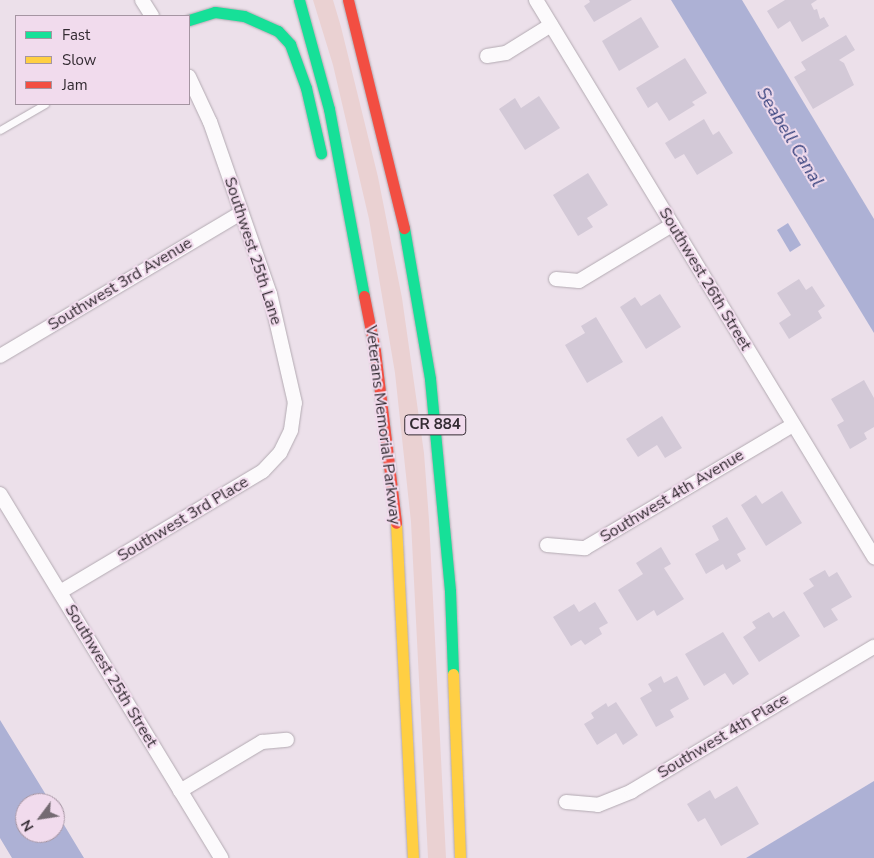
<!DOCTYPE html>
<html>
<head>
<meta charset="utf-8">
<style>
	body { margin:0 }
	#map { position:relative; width:874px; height:858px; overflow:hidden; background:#ece0ea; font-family:"Nunito Sans",sans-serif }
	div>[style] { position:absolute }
	.green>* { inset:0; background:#ead1d2 }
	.water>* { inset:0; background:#adb1d5 }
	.building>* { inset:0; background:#d3c9d7 }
	.roads { filter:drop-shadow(0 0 1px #b3aab2) drop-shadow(0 0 1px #b3aab2) }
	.lane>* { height:7px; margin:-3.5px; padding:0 3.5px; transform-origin:3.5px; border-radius:3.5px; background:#fcfafc }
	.street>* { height:14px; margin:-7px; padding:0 7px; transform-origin:7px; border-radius:7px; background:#fcfafc }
	.fast>* { height:11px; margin:-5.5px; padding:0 5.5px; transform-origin:5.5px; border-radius:5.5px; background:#16e098 }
	.slow>* { height:11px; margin:-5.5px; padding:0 5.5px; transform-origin:5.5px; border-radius:5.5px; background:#ffcf43 }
	.jam>* { height:11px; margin:-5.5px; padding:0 5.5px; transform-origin:5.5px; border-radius:5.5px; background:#f24e42 }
	span { translate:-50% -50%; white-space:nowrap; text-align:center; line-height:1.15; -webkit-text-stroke:4px #f1dbed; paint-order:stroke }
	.shield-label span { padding:1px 4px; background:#f1dbed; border:1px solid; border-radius:4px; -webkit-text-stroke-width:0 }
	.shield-label { font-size:15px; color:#332b32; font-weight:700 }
	.street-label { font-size:16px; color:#332b32 }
	.water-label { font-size:18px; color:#38437e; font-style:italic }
	.legend { position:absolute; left:15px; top:15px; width:175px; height:90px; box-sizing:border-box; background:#f1dbed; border:1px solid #a595a2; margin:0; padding:6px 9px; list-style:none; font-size:15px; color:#332b32 }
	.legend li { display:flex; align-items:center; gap:10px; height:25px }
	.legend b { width:25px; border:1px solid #a595a2 }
	.north { position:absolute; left:15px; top:793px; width:50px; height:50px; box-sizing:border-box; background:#f1dbed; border:1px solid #a595a2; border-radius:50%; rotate:239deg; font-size:14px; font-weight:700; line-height:20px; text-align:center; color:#332b32 }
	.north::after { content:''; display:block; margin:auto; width:18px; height:22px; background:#746a72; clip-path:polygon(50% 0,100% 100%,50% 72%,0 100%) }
</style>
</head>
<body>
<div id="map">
	<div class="green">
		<div style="clip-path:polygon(313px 0,333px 0,341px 27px,378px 177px,402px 298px,424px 453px,429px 520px,446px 858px,428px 858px,411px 522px,395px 373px,369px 219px,333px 65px)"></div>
	</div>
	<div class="water">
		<div style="clip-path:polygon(671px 0,742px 0,874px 219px,874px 333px)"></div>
		<div style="clip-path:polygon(788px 223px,801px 245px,790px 252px,777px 230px)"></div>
		<div style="clip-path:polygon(0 720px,51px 803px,25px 803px,25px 833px,55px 833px,55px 810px,84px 858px,12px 858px,0 838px)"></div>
		<div style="clip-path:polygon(874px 781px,874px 858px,746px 858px)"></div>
	</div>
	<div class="building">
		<div style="clip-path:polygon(589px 0,632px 0,594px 22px,584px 6px,590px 2px)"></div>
		<div style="clip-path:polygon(785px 0,817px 0,811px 4px,814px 10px,817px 9px,820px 19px,824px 17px,829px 26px,802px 42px,790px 21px,778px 29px,767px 11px)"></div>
		<div style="clip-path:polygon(641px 17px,659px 47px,619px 71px,602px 41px)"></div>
		<div style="clip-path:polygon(846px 35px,855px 50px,839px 60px,844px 63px,854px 85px,813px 109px,794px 77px,806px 70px,801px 62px)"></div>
		<div style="clip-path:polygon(685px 58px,707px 93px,692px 102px,695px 105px,669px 121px,657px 102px,648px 108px,636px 88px)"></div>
		<div style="clip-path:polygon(539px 96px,560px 128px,525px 150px,499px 109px,515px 98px,521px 108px)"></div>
		<div style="clip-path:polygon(704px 119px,713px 135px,719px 131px,733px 153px,697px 175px,684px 154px,675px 159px,665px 143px)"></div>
		<div style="clip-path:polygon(588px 173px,608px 205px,587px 218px,593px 227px,578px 236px,553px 195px)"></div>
		<div style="clip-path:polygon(799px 279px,806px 290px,812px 286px,825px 306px,818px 311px,822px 318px,789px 339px,779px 323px,791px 315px,777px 293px)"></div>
		<div style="clip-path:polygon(660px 294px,681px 327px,646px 349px,620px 307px,635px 297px,641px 306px)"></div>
		<div style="clip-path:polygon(596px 317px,623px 362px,587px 383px,565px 345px,585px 333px,581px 326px)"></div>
		<div style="clip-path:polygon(864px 380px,874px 398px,874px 427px,864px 433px,867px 439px,850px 449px,837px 425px,844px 421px,831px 399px)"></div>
		<div style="clip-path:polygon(662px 416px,682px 448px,665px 458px,657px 445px,638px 457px,626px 439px)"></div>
		<div style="clip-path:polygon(782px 491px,802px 523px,766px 546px,741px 505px,756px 495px,762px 504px)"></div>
		<div style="clip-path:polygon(727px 517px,746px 549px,737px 554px,741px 561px,726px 570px,723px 564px,706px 574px,695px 554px,719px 540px,712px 526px)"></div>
		<div style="clip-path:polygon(661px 547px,671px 564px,664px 568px,684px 599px,657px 616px,654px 610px,637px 621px,618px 590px,643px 574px,636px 563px)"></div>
		<div style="clip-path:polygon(825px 570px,829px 577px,837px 572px,852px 597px,831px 609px,838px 620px,824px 628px,803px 593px,814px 586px,809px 579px)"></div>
		<div style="clip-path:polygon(595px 602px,608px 623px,599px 628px,602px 634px,585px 645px,581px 640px,571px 646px,553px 617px,574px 604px,579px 612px)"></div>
		<div style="clip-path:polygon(784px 611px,800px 636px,759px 662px,743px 637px,756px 628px,752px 622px,769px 612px,773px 618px)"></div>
		<div style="clip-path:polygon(723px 632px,749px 674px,733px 685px,725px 673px,704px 686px,685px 654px)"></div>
		<div style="clip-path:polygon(661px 676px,664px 683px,677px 676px,689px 699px,670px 710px,674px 717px,656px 727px,640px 698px,652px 691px,648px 684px)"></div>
		<div style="clip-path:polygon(616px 702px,638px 735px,623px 745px,616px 733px,597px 745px,584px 724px,594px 718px,591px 713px,606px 703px,608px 707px)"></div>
		<div style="clip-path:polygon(737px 786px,759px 824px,721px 846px,705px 818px,698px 822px,687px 804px,710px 790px,715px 799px)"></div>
	</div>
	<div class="roads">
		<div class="lane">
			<div style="left:0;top:130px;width:52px;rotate:-30deg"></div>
		</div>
		<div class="street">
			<div style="left:142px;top:0;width:19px;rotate:58deg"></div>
			<div style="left:536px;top:0;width:652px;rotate:58.75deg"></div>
			<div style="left:487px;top:56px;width:19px;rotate:-9deg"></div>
			<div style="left:506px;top:53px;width:53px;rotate:-31.9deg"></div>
			<div style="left:556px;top:279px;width:23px;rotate:5deg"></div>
			<div style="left:579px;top:281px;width:109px;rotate:-31.1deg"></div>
			<div style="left:0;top:356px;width:280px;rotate:-30.7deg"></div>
			<div style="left:0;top:494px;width:426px;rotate:58.7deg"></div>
			<div style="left:547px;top:545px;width:38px;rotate:5deg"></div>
			<div style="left:585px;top:548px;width:242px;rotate:-30.6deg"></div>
			<div style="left:60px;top:592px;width:236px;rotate:-30.8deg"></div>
			<div style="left:263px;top:471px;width:25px;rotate:-47deg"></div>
			<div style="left:280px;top:453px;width:25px;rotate:-64deg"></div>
			<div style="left:291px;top:430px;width:27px;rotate:-82deg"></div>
			<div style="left:295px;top:403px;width:112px;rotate:-102.9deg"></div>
			<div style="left:270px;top:294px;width:182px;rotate:-109.2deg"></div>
			<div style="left:210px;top:122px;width:50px;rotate:-115deg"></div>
			<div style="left:180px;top:791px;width:96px;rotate:-30.9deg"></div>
			<div style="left:262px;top:742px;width:25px;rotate:-5deg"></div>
			<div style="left:566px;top:802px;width:32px;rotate:5deg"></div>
			<div style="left:598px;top:805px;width:37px;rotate:-22deg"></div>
			<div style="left:632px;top:791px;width:282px;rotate:-30.8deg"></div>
		</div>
		<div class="fast">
			<div style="left:299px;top:0;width:113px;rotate:74.6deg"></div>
			<div style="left:329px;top:109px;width:190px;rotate:79.4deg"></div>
			<div style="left:189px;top:20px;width:27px;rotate:-17deg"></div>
			<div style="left:215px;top:12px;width:29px;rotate:8deg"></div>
			<div style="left:244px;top:16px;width:37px;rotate:24deg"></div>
			<div style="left:278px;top:31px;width:18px;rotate:47deg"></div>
			<div style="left:290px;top:44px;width:47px;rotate:70deg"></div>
			<div style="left:306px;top:88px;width:67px;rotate:77deg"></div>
			<div style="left:404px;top:228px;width:153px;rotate:80.2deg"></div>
			<div style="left:430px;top:379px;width:213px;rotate:84.6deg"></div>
			<div style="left:450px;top:591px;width:83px;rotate:87.9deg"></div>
		</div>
		<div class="slow">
			<div style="left:396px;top:523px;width:335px;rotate:87.1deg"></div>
			<div style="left:453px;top:674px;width:184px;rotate:87.8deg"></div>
		</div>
		<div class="jam">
			<div style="left:348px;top:0;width:235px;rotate:76.2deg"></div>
			<div style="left:364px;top:296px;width:56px;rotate:78.7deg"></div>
			<div style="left:375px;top:351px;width:173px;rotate:83deg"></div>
		</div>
	</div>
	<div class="shield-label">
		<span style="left:435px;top:425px">CR 884</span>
	</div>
	<div class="street-label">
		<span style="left:253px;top:251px;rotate:72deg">Southwest 25th Lane</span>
		<span style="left:705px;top:279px;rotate:59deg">Southwest 26th Street</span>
		<span style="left:120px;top:284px;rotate:-31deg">Southwest 3rd Avenue</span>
		<span style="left:383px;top:425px;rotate:83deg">Veterans Memorial Parkway</span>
		<span style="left:672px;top:496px;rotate:-31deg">Southwest 4th Avenue</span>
		<span style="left:183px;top:519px;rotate:-31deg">Southwest 3rd Place</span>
		<span style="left:111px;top:676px;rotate:59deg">Southwest 25th Street</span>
		<span style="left:723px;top:736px;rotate:-31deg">Southwest 4th Place</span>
	</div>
	<div class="water-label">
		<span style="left:790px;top:137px;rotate:59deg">Seabell Canal</span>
	</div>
	<ul class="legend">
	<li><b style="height:6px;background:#16e098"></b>Fast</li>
	<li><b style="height:6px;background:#ffcf43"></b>Slow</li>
	<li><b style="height:6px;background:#f24e42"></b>Jam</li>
	</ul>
	<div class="north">N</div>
</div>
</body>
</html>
